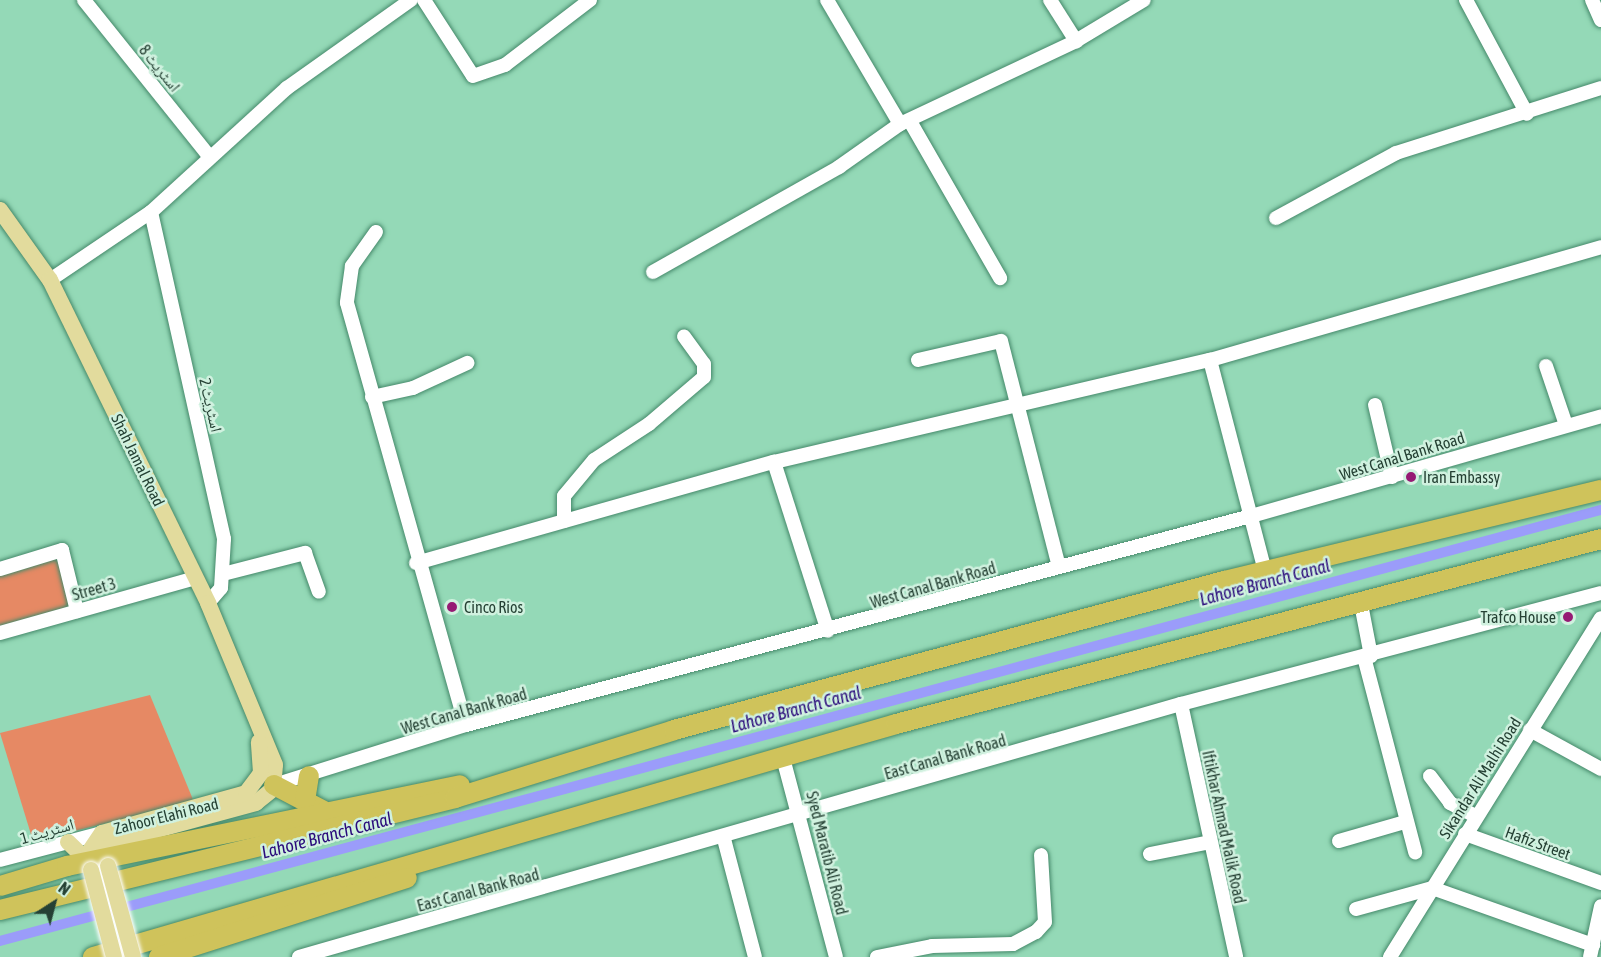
<!DOCTYPE html>
<html>
<head>
<meta charset="utf-8">
<style>
	body { margin:0 }
	#map { position:relative; width:1601px; height:957px; overflow:hidden; background:#94d9b7; font-family:"Asap Condensed","Noto Naskh Arabic",sans-serif }
	div>[style] { position:absolute }
	.green>* { inset:0; background:#e68964 }
	.canal>* { height:10px; margin:-5px; padding:0 5px; transform-origin:5px; border-radius:5px; background:#9b9cfa }
	.roads { filter:drop-shadow(0 0 2px #45896a) drop-shadow(0 0 2px #45896a) }
	.minor>* { height:14px; margin:-7px; padding:0 7px; transform-origin:7px; border-radius:7px; background:#fff }
	.major>* { height:16px; margin:-8px; padding:0 8px; transform-origin:8px; border-radius:8px; background:#e2db9d }
	.highway>* { height:20px; margin:-10px; padding:0 10px; transform-origin:10px; border-radius:10px; background:#cfc35b }
	.bridges { filter:drop-shadow(0 0 2px #fff) drop-shadow(0 0 2px #fff) }
	.major-bridge>* { height:16px; margin:-8px; padding:0 8px; transform-origin:8px; border-radius:8px; background:#e2db9d }
	.dots>* { width:16px; height:16px; translate:-50% -50%; box-sizing:border-box; border:3px solid #d0f1df; border-radius:50% }
	span { translate:-50% -50%; white-space:nowrap; text-align:center; line-height:1.15; -webkit-text-stroke:5px #d0f1df; paint-order:stroke }
	.street-label { font-size:16px; color:#254134 }
	.poi-label { font-size:16px; color:#254134 }
	.left { translate:0 -50%; text-align:left }
	.right { translate:-100% -50%; text-align:right }
	.water-label { font-size:18px; color:#2a0a7b; font-style:italic }
	.north { position:absolute; left:24px; top:873px; width:60px; height:60px; -webkit-text-stroke:4px #d0f1df; paint-order:stroke; rotate:36deg; font-size:16px; font-weight:700; line-height:24px; text-align:center; color:#254134 }
	.north::after { content:''; display:block; margin:auto; width:21px; height:27px; background:#254134; clip-path:polygon(50% 0,100% 100%,50% 72%,0 100%) }
</style>
</head>
<body>
<div id="map">
	<div class="green">
		<div style="clip-path:polygon(62px 550px,77px 611px,0 633px,0 569px)"></div>
		<div style="clip-path:polygon(150px 695px,194px 802px,33px 841px,0 733px)"></div>
	</div>
	<div class="canal">
		<div style="left:0;top:941px;width:1658px;rotate:-15.07deg"></div>
	</div>
	<div class="roads">
		<div class="minor">
			<div style="left:84px;top:0;width:201px;rotate:51.3deg"></div>
			<div style="left:424px;top:0;width:90px;rotate:57.2deg"></div>
			<div style="left:473px;top:76px;width:34px;rotate:-19deg"></div>
			<div style="left:505px;top:65px;width:107px;rotate:-37.4deg"></div>
			<div style="left:827px;top:0;width:144px;rotate:59.5deg"></div>
			<div style="left:1050px;top:0;width:49px;rotate:57.6deg"></div>
			<div style="left:1466px;top:0;width:129px;rotate:61.8deg"></div>
			<div style="left:1592px;top:0;width:22px;rotate:66deg"></div>
			<div style="left:911px;top:123px;width:179px;rotate:60.1deg"></div>
			<div style="left:151px;top:212px;width:335px;rotate:77.4deg"></div>
			<div style="left:224px;top:539px;width:49px;rotate:93.5deg"></div>
			<div style="left:221px;top:588px;width:20px;rotate:131deg"></div>
			<div style="left:1276px;top:218px;width:136px;rotate:-28.4deg"></div>
			<div style="left:1396px;top:153px;width:215px;rotate:-17.6deg"></div>
			<div style="left:376px;top:232px;width:42px;rotate:125.2deg"></div>
			<div style="left:352px;top:266px;width:37px;rotate:98deg"></div>
			<div style="left:347px;top:303px;width:438px;rotate:74.3deg"></div>
			<div style="left:653px;top:272px;width:214px;rotate:-29.4deg"></div>
			<div style="left:839px;top:167px;width:75px;rotate:-35.2deg"></div>
			<div style="left:900px;top:124px;width:195px;rotate:-25.2deg"></div>
			<div style="left:1076px;top:41px;width:79px;rotate:-31.1deg"></div>
			<div style="left:50px;top:280px;width:122px;rotate:-34deg"></div>
			<div style="left:151px;top:212px;width:184px;rotate:-42.4deg"></div>
			<div style="left:287px;top:88px;width:152px;rotate:-35.4deg"></div>
			<div style="left:918px;top:360px;width:85px;rotate:-12.9deg"></div>
			<div style="left:1001px;top:341px;width:233px;rotate:75.6deg"></div>
			<div style="left:1210px;top:360px;width:407px;rotate:-16.1deg"></div>
			<div style="left:1546px;top:366px;width:62px;rotate:71.3deg"></div>
			<div style="left:372px;top:397px;width:42px;rotate:-12.4deg"></div>
			<div style="left:413px;top:388px;width:60px;rotate:-24.8deg"></div>
			<div style="left:1375px;top:405px;width:74px;rotate:76.7deg"></div>
			<div style="left:774px;top:462px;width:448px;rotate:-13.2deg"></div>
			<div style="left:1210px;top:360px;width:218px;rotate:75.4deg"></div>
			<div style="left:564px;top:521px;width:25px;rotate:-90deg"></div>
			<div style="left:564px;top:496px;width:47px;rotate:-50.2deg"></div>
			<div style="left:594px;top:460px;width:66px;rotate:-33.2deg"></div>
			<div style="left:649px;top:424px;width:72px;rotate:-40.5deg"></div>
			<div style="left:704px;top:377px;width:13px;rotate:-90deg"></div>
			<div style="left:704px;top:364px;width:34px;rotate:-126deg"></div>
			<div style="left:416px;top:563px;width:372px;rotate:-15.8deg"></div>
			<div style="left:774px;top:462px;width:177px;rotate:72.3deg"></div>
			<div style="left:0;top:569px;width:65px;rotate:-17deg"></div>
			<div style="left:62px;top:550px;width:63px;rotate:76.2deg"></div>
			<div style="left:223px;top:574px;width:85px;rotate:-14.4deg"></div>
			<div style="left:305px;top:553px;width:41px;rotate:70.3deg"></div>
			<div style="left:1361px;top:604px;width:53px;rotate:79.1deg"></div>
			<div style="left:0;top:633px;width:204px;rotate:-15.7deg"></div>
			<div style="left:1364px;top:657px;width:202px;rotate:75.3deg"></div>
			<div style="left:1181px;top:704px;width:259px;rotate:77.7deg"></div>
			<div style="left:1530px;top:730px;width:81px;rotate:28.8deg"></div>
			<div style="left:783px;top:758px;width:206px;rotate:75.1deg"></div>
			<div style="left:1430px;top:776px;width:34px;rotate:53deg"></div>
			<div style="left:1450px;top:803px;width:28px;rotate:27deg"></div>
			<div style="left:274px;top:785px;width:201px;rotate:-17.4deg"></div>
			<div style="left:466px;top:725px;width:812px;rotate:-14.91deg"></div>
			<div style="left:1251px;top:516px;width:364px;rotate:-15.9deg"></div>
			<div style="left:1465px;top:834px;width:145px;rotate:19.8deg"></div>
			<div style="left:724px;top:839px;width:122px;rotate:75.3deg"></div>
			<div style="left:1339px;top:841px;width:69px;rotate:-16.1deg"></div>
			<div style="left:1150px;top:854px;width:61px;rotate:-11.3deg"></div>
			<div style="left:0;top:860px;width:106px;rotate:-14.8deg"></div>
			<div style="left:1356px;top:909px;width:79px;rotate:-15.4deg"></div>
			<div style="left:1432px;top:888px;width:171px;rotate:19.5deg"></div>
			<div style="left:299px;top:957px;width:918px;rotate:-16.01deg"></div>
			<div style="left:1181px;top:704px;width:434px;rotate:-14.8deg"></div>
			<div style="left:877px;top:957px;width:56px;rotate:-11.3deg"></div>
			<div style="left:932px;top:946px;width:81px;rotate:-1.4deg"></div>
			<div style="left:1013px;top:944px;width:26px;rotate:-28deg"></div>
			<div style="left:1036px;top:932px;width:13px;rotate:-48deg"></div>
			<div style="left:1045px;top:922px;width:67px;rotate:-93.4deg"></div>
			<div style="left:1390px;top:957px;width:399px;rotate:-58.1deg"></div>
			<div style="left:1590px;top:957px;width:52px;rotate:-77.8deg"></div>
		</div>
		<div class="major">
			<div style="left:0;top:210px;width:86px;rotate:54.5deg"></div>
			<div style="left:50px;top:280px;width:360px;rotate:63.9deg"></div>
			<div style="left:208px;top:603px;width:175px;rotate:67.5deg"></div>
			<div style="left:275px;top:765px;width:24px;rotate:95deg"></div>
			<div style="left:273px;top:789px;width:22px;rotate:141deg"></div>
			<div style="left:256px;top:803px;width:149px;rotate:164.8deg"></div>
			<div style="left:112px;top:842px;width:9px;rotate:131deg"></div>
			<div style="left:106px;top:849px;width:17px;rotate:83deg"></div>
			<div style="left:68px;top:842px;width:29px;rotate:44deg"></div>
			<div style="left:91px;top:870px;width:18px;rotate:-96deg"></div>
			<div style="left:89px;top:852px;width:23px;rotate:-56deg"></div>
			<div style="left:102px;top:833px;width:149px;rotate:-15.5deg"></div>
			<div style="left:246px;top:793px;width:25px;rotate:-53deg"></div>
			<div style="left:261px;top:773px;width:31px;rotate:-94deg"></div>
		</div>
		<div class="highway">
			<div style="left:274px;top:785px;width:56px;rotate:27.5deg"></div>
			<div style="left:305px;top:801px;width:25px;rotate:-81deg"></div>
			<div style="left:0;top:886px;width:70px;rotate:-16.6deg"></div>
			<div style="left:67px;top:866px;width:401px;rotate:-11.6deg"></div>
			<div style="left:0;top:910px;width:469px;rotate:-13.8deg"></div>
			<div style="left:455px;top:798px;width:229px;rotate:-17.2deg"></div>
			<div style="left:674px;top:730px;width:570px;rotate:-15.16deg"></div>
			<div style="left:1224px;top:581px;width:388px;rotate:-13.6deg"></div>
			<div style="left:93px;top:957px;width:836px;rotate:-16.18deg"></div>
			<div style="left:896px;top:724px;width:729px;rotate:-14.7deg"></div>
			<div style="left:159px;top:957px;width:260px;rotate:-17.7deg"></div>
		</div>
	</div>
	<div class="bridges">
		<div class="major-bridge">
			<div style="left:108px;top:866px;width:94px;rotate:74.6deg"></div>
			<div style="left:91px;top:870px;width:90px;rotate:75.2deg"></div>
		</div>
	</div>
	<div class="dots">
		<div style="left:1411px;top:477px;background:#961a74"></div>
		<div style="left:452px;top:607px;background:#961a74"></div>
		<div style="left:1568px;top:617px;background:#961a74"></div>
	</div>
	<div class="street-label">
		<span style="left:160px;top:68px;rotate:51deg">اسٹریٹ 8</span>
		<span style="left:211px;top:405px;rotate:77deg">اسٹریٹ 2</span>
		<span style="left:1402px;top:456px;rotate:-17deg">West Canal Bank Road</span>
		<span style="left:138px;top:460px;rotate:64deg">Shah Jamal Road</span>
		<span style="left:933px;top:585px;rotate:-16deg">West Canal Bank Road</span>
		<span style="left:94px;top:589px;rotate:-16deg">Street 3</span>
		<span style="left:464px;top:711px;rotate:-16deg">West Canal Bank Road</span>
		<span style="left:945px;top:757px;rotate:-16deg">East Canal Bank Road</span>
		<span style="left:1480px;top:778px;rotate:-58deg">Sikandar Ali Malhi Road</span>
		<span style="left:166px;top:816px;rotate:-14deg">Zahoor Elahi Road</span>
		<span style="left:1224px;top:827px;rotate:78deg">Iftikhar Ahmad Malik Road</span>
		<span style="left:47px;top:831px;rotate:-16deg">اسٹریٹ 1</span>
		<span style="left:1538px;top:843px;rotate:20deg">Hafiz Street</span>
		<span style="left:827px;top:853px;rotate:76deg">Syed Maratib Ali Road</span>
		<span style="left:478px;top:890px;rotate:-15deg">East Canal Bank Road</span>
	</div>
	<div class="poi-label">
		<span class="left" style="left:1423px;top:477px">Iran Embassy</span>
		<span class="left" style="left:464px;top:607px">Cinco Rios</span>
		<span class="right" style="left:1556px;top:617px">Trafco House</span>
	</div>
	<div class="water-label">
		<span style="left:1265px;top:583px;rotate:-15deg">Lahore Branch Canal</span>
		<span style="left:796px;top:710px;rotate:-15deg">Lahore Branch Canal</span>
		<span style="left:327px;top:836px;rotate:-15deg">Lahore Branch Canal</span>
	</div>
	<div class="north">N</div>
</div>
</body>
</html>
